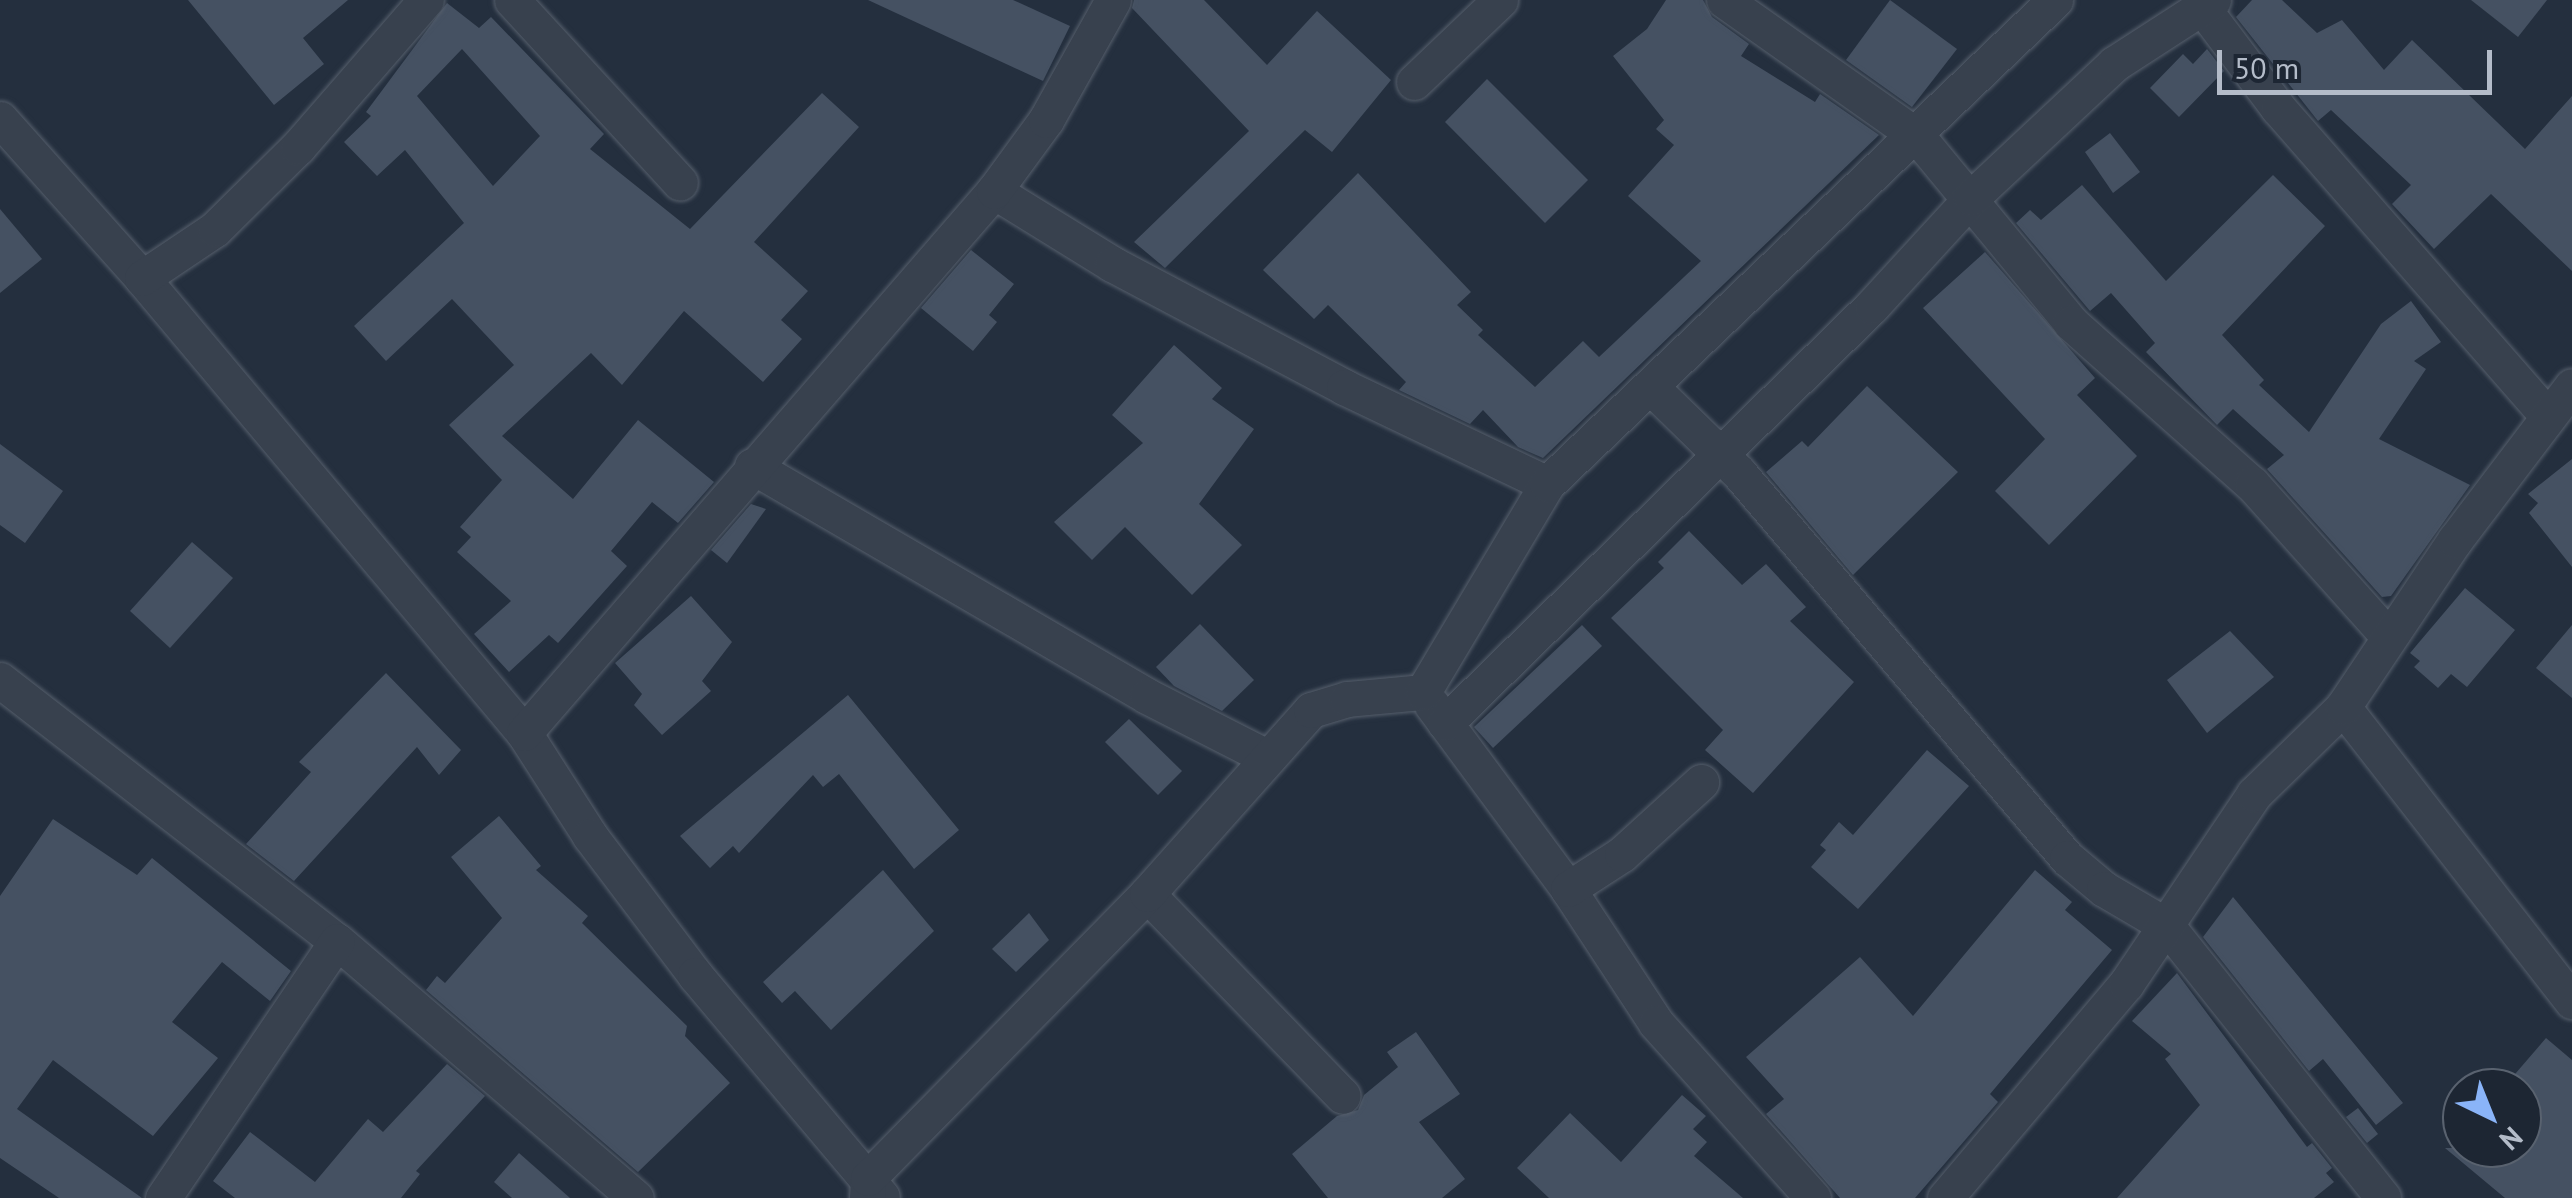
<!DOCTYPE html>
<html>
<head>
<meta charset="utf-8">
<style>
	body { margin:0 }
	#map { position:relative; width:2572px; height:1198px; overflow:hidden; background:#242f3e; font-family:"PT Sans",sans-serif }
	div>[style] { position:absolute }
	.building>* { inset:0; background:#455162 }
	.roads { filter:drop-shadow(0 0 2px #565f6c) drop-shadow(0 0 2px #565f6c) }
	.street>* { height:35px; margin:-17.5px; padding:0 17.5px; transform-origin:17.5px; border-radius:17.5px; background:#38414e }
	span { translate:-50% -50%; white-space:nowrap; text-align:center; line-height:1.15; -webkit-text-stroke:10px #1d2633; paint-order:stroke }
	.north { position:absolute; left:2442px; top:1068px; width:100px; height:100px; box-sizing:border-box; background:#1d2633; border:2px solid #59626f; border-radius:50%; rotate:137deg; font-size:28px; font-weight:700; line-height:40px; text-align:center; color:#b4bcc9 }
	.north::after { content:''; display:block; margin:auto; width:35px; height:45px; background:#8ab4f8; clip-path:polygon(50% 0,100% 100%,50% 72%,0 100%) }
	.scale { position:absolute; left:2217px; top:50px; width:275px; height:45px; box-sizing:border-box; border:5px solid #b4bcc9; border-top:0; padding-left:12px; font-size:30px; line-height:35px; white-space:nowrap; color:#b4bcc9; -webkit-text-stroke:8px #1d2633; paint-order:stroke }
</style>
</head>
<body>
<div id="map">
	<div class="building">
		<div style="clip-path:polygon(188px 0,348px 0,303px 38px,324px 64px,274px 105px)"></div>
		<div style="clip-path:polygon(868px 0,1013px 0,1070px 26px,1043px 81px)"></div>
		<div style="clip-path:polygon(1134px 0,1204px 0,1267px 65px,1317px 11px,1391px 80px,1332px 152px,1305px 130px,1165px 268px,1134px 242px,1249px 131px,1132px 8px)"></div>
		<div style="clip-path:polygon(1666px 0,1703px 0,1712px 17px,1749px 44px,1741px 56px,1815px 102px,1820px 94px,1879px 135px,1543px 458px,1518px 447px,1483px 410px,1470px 424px,1399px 390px,1406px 382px,1328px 305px,1314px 319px,1263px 270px,1358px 173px,1471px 292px,1457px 305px,1483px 330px,1478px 335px,1535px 387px,1583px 341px,1599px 357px,1701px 261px,1628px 196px,1674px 145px,1656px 129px,1664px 120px,1613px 56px,1647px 29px)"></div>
		<div style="clip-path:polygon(1890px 0,1957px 49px,1912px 107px,1846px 60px)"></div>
		<div style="clip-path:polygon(2252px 0,2282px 0,2317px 33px,2342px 20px,2384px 70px,2412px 40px,2525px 149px,2572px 96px,2572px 271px,2491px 194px,2434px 249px,2392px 204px,2411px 185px,2331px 110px,2318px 121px,2236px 17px)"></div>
		<div style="clip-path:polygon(2471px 0,2547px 0,2518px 37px)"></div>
		<div style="clip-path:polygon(evenodd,447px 3px,479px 28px,491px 17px,604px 134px,590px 149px,690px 229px,822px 93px,859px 127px,754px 242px,808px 291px,781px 320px,802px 339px,763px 382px,684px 311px,622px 385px,591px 353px,502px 436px,573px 499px,638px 420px,714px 482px,678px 523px,652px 502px,611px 551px,627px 566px,558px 643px,549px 635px,509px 672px,474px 634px,511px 601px,457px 552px,471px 537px,460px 527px,502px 480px,449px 425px,514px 365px,452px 299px,386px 361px,354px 326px,464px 223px,405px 150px,377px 176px,344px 142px,371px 116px,366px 112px,447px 3px,462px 49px,540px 136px,493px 186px,417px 96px,462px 49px)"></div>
		<div style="clip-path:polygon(2207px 49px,2224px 71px,2179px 117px,2150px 88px,2183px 54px,2193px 64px)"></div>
		<div style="clip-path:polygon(1487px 79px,1588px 180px,1545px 223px,1445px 122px)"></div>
		<div style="clip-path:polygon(2110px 133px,2140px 172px,2113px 193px,2085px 152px)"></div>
		<div style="clip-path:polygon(2273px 175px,2325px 226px,2222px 335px,2264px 380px,2259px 385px,2309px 432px,2381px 324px,2411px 301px,2441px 342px,2414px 361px,2426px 369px,2379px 439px,2470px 485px,2391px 596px,2382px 597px,2267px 469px,2284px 455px,2233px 409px,2217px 425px,2146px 352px,2155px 343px,2111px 293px,2090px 311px,2016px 223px,2030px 210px,2041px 220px,2082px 185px,2166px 281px)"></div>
		<div style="clip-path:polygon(0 209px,42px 259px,0 293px)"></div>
		<div style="clip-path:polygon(971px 250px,1014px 284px,989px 315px,997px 322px,973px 351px,921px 308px)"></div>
		<div style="clip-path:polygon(1985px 252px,2095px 378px,2077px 395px,2137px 456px,2049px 545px,1995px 491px,2045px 439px,1923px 308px)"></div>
		<div style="clip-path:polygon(1174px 345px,1222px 388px,1212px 399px,1254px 429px,1199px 504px,1242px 545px,1192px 595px,1125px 527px,1092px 560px,1054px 522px,1143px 443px,1112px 415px)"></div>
		<div style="clip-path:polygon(1867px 386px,1958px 472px,1853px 575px,1766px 472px,1802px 441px,1808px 447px)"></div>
		<div style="clip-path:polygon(0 444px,63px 491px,25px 543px,0 525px)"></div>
		<div style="clip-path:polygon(2572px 459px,2572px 567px,2529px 513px,2538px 503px,2528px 494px)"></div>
		<div style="clip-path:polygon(751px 504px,766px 509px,727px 563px,711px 550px)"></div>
		<div style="clip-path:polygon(1689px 531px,1742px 585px,1766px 564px,1806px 607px,1790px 621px,1854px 682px,1753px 793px,1705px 750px,1723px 730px,1611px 618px,1664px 568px,1658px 562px)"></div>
		<div style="clip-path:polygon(192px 542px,233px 578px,170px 648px,130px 611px)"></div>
		<div style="clip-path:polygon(2465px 588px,2515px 630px,2467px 687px,2451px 674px,2438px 688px,2414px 667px,2420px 661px,2410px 653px)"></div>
		<div style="clip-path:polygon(691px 596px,732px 642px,702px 681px,711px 691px,662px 735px,634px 705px,642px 694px,615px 663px)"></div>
		<div style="clip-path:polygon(1200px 624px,1254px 680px,1222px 711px,1174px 686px,1156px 667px)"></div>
		<div style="clip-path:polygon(1582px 625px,1602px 646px,1493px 748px,1474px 727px)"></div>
		<div style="clip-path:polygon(2572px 625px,2572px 698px,2536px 668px)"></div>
		<div style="clip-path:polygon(2230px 631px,2274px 677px,2207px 733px,2167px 680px)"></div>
		<div style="clip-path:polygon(386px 673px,461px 750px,439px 775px,417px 747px,294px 881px,246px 844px,311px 772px,299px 762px)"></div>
		<div style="clip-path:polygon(848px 695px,959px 830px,914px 869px,839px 774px,823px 787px,813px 775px,739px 853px,733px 846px,710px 868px,680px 836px)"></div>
		<div style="clip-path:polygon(1129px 719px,1182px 771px,1158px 795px,1105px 742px)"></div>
		<div style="clip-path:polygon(1927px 750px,1969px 786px,1858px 909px,1811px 867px,1826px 850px,1820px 845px,1839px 822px,1853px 835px)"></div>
		<div style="clip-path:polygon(499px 816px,541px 866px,536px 870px,588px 916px,582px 923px,687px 1026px,685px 1036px,730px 1083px,638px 1172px,426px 990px,437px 976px,445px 983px,502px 918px,451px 857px)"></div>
		<div style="clip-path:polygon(53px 819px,137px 875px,152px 858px,291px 971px,270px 1001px,222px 962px,172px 1022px,218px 1058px,153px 1136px,53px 1060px,17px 1109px,142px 1198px,59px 1198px,0 1158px,0 896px)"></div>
		<div style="clip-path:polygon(883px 870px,934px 931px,831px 1030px,795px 991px,782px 1003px,763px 982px)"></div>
		<div style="clip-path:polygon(2035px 870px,2072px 902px,2065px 910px,2112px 950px,1990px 1094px,1998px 1102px,1915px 1198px,1840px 1198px,1766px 1114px,1784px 1099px,1746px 1057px,1860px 957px,1913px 1016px)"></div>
		<div style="clip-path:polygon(2233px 897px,2403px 1103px,2376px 1125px,2323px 1059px,2309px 1071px,2203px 937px)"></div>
		<div style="clip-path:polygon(1029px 913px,1049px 940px,1016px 972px,992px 949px)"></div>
		<div style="clip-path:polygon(2177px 973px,2307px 1147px,2312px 1143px,2332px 1168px,2326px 1173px,2334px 1182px,2314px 1198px,2117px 1198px,2200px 1105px,2165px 1059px,2171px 1054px,2132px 1021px)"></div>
		<div style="clip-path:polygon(1416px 1032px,1460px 1094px,1419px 1122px,1465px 1179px,1442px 1198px,1328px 1198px,1292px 1154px,1337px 1116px,1358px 1110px,1364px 1095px,1398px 1067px,1387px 1052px)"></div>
		<div style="clip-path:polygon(2546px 1038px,2572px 1060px,2572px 1198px,2505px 1198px,2445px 1148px,2522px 1148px,2522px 1088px,2503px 1088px)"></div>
		<div style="clip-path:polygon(447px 1064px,485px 1096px,416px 1171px,420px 1174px,401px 1198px,235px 1198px,213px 1181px,250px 1132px,315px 1182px,368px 1119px,383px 1132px)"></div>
		<div style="clip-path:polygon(1682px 1095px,1706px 1116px,1693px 1129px,1707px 1142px,1694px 1156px,1743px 1198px,1549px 1198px,1517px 1168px,1570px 1113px,1621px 1162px)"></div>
		<div style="clip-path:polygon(2358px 1108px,2378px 1134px,2367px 1143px,2346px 1117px)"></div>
		<div style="clip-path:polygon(519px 1153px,570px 1198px,512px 1198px,494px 1182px)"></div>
	</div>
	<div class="roads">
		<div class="street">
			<div style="left:512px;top:0;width:248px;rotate:47.4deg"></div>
			<div style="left:1724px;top:0;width:236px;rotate:35.2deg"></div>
			<div style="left:1917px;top:136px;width:242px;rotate:50.5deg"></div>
			<div style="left:2071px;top:323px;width:242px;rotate:41.7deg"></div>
			<div style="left:2252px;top:484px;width:203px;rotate:48.2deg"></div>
			<div style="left:2205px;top:11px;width:121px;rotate:53deg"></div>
			<div style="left:2278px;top:108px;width:408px;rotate:48.8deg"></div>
			<div style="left:1414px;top:82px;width:119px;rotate:-43.6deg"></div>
			<div style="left:0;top:119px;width:213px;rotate:48.2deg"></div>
			<div style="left:142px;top:278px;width:594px;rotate:49.98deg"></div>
			<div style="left:524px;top:733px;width:122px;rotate:57.3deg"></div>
			<div style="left:590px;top:836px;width:174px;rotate:52.9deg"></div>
			<div style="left:695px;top:975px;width:290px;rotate:49.9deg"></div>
			<div style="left:994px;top:191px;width:139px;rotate:31.7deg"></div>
			<div style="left:1112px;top:264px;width:263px;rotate:27.9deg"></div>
			<div style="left:1344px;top:387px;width:225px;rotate:25.5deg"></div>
			<div style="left:142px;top:278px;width:88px;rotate:-33.9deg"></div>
			<div style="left:215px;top:229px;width:117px;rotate:-44.7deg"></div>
			<div style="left:298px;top:147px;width:195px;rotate:-49deg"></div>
			<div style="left:1650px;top:386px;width:124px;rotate:44.3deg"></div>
			<div style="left:1739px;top:473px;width:506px;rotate:49.57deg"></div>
			<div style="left:2067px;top:858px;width:48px;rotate:40deg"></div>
			<div style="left:2104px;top:889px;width:73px;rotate:30.4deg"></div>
			<div style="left:2167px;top:926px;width:347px;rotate:51.5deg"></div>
			<div style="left:752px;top:466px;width:457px;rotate:30.2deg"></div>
			<div style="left:1147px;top:696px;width:132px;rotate:27deg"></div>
			<div style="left:0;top:680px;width:426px;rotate:37.8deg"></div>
			<div style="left:337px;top:941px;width:394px;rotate:40.7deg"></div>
			<div style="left:1432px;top:705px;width:229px;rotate:53.5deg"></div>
			<div style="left:1568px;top:889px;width:160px;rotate:56.7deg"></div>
			<div style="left:1656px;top:1023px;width:235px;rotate:48.1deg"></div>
			<div style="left:2343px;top:707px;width:373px;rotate:52.1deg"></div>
			<div style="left:1445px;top:723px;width:597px;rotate:-44.32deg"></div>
			<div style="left:1872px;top:306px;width:147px;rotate:-47.5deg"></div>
			<div style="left:1971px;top:198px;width:196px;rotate:-43.1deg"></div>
			<div style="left:2114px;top:64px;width:118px;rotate:-32.9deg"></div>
			<div style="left:524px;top:733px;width:717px;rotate:-49.07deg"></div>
			<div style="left:994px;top:191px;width:88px;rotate:-53.8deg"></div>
			<div style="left:1046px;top:120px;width:137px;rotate:-60.8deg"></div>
			<div style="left:1568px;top:889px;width:64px;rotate:-32.9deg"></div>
			<div style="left:1622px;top:854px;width:107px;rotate:-42.3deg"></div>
			<div style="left:1147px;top:894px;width:281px;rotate:45.9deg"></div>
			<div style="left:163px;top:1198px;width:310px;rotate:-55.9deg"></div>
			<div style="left:867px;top:1198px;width:20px;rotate:-87deg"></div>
			<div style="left:868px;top:1178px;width:398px;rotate:-45.5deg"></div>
			<div style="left:1147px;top:894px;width:246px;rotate:-48.3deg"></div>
			<div style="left:1311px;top:710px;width:38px;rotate:-17deg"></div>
			<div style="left:1347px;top:699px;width:76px;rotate:-5.3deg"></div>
			<div style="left:1423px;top:692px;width:242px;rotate:-59.2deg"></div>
			<div style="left:1547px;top:484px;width:702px;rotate:-43.61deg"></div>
			<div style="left:1945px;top:1198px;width:280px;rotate:-49.8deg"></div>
			<div style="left:2126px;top:984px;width:229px;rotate:-56deg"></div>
			<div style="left:2254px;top:794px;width:124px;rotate:-44.3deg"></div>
			<div style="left:2343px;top:707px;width:201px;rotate:-56.2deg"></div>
			<div style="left:2455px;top:540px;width:193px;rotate:-52.8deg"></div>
		</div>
	</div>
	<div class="north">N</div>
	<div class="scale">50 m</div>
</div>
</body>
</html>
